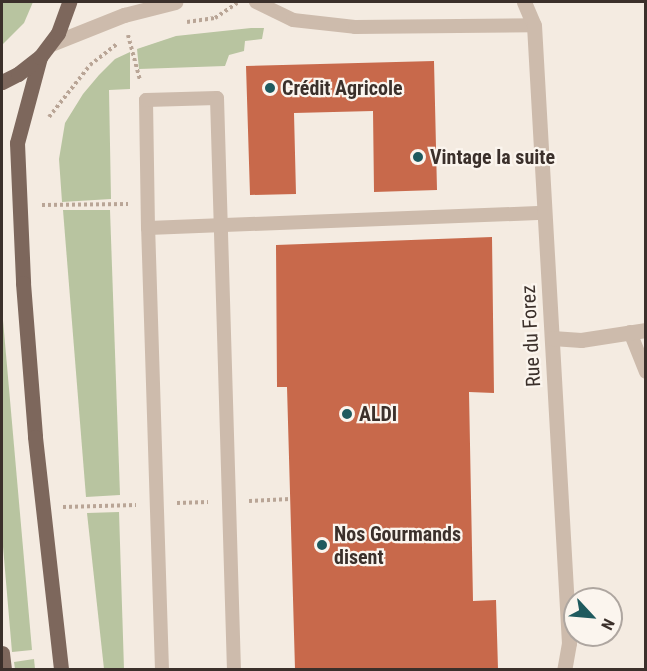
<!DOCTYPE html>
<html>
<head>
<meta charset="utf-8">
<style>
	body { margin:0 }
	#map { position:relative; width:647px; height:671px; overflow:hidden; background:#f4ebe1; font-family:"Roboto Condensed",sans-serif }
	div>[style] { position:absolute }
	.green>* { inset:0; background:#b8c4a0 }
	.building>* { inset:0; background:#c8694b }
	.path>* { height:4px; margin-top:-2px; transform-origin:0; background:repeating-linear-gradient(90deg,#b9a596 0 3px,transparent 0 6px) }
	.service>* { height:14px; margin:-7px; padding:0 7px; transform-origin:7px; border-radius:7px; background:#cdbbac }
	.minor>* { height:15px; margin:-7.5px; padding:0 7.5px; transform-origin:7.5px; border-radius:7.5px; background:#cdbbac }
	.tertiary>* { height:15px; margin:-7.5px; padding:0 7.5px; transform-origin:7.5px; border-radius:7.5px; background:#cdbbac }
	.primary>* { height:15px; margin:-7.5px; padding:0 7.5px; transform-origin:7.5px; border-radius:7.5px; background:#7d675c }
	.dots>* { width:16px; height:16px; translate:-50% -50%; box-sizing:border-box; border:3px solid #fbf5ee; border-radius:50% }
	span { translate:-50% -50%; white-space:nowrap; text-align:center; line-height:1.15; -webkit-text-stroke:4.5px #fbf5ee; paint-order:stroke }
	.poi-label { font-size:20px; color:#3b302b; font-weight:700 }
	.left { translate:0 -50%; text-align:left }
	.street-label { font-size:20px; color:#3b302b }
	.frame { position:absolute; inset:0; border:3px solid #3b302b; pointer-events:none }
	.north { position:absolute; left:563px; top:587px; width:60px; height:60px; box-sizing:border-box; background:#fbf5ee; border:2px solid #aea6a0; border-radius:50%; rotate:116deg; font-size:16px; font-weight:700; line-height:24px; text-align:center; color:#3b302b }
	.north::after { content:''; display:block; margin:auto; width:21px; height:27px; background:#1f5a5e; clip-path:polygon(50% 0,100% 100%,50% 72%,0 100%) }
</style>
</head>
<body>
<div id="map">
	<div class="green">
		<div style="clip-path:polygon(2px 2px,33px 2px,24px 23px,2px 45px)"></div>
		<div style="clip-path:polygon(251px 28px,264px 28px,262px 39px,245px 41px,244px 51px,229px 55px,225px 66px,139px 69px,137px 49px,176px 36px)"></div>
		<div style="clip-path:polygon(130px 52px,130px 89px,109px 90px,111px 199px,62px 202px,59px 159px,65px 123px,83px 94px,99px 75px,115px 59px)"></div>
		<div style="clip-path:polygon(63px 210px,110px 210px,120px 495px,86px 497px)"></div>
		<div style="clip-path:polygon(2px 309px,32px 650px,12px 652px,2px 535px)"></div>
		<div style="clip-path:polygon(119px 512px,124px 669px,104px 669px,87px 513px)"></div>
		<div style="clip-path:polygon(34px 659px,35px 669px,15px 669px,14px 662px)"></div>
	</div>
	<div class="building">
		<div style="clip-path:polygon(434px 61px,437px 190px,374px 192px,373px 111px,294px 113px,296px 194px,250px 195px,246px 66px)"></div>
		<div style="clip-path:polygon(492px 237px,494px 393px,469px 392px,473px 601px,496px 600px,498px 669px,295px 669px,287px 387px,277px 387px,276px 245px)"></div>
	</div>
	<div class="path">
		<div style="left:187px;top:22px;width:28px;rotate:-8deg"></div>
		<div style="left:215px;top:18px;width:27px;rotate:-34deg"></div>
		<div style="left:128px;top:35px;width:47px;rotate:75.1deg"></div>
		<div style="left:49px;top:117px;width:66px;rotate:-51.7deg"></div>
		<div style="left:90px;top:65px;width:34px;rotate:-38deg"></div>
		<div style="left:42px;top:205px;width:86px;rotate:-0.7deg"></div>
		<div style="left:249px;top:501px;width:41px;rotate:-2.8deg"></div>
		<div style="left:177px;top:503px;width:31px;rotate:-2deg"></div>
		<div style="left:63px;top:507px;width:73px;rotate:-1.6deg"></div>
	</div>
	<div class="service">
		<div style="left:256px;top:2px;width:41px;rotate:25.9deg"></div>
		<div style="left:293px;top:20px;width:62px;rotate:6.4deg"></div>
		<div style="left:355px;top:27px;width:179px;rotate:-0.6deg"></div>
		<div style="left:148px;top:228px;width:128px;rotate:-90.9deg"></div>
		<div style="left:146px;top:100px;width:71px;rotate:-1.6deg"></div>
		<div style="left:217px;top:98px;width:572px;rotate:88.3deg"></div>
		<div style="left:630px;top:332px;width:43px;rotate:68.2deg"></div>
		<div style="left:162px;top:670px;width:442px;rotate:-91.8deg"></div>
		<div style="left:148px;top:228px;width:396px;rotate:-2.2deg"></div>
	</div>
	<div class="minor">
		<div style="left:524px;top:2px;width:25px;rotate:67deg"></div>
		<div style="left:534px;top:25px;width:619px;rotate:86.76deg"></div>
		<div style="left:569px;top:643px;width:27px;rotate:100deg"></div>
		<div style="left:552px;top:338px;width:29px;rotate:4deg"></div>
		<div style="left:581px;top:340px;width:66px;rotate:-8.7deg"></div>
	</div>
	<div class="tertiary">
		<div style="left:51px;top:44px;width:79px;rotate:-21.7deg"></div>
		<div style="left:124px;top:15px;width:53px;rotate:-14.3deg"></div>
	</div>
	<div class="primary">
		<div style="left:40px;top:57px;width:89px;rotate:105deg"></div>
		<div style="left:17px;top:143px;width:140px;rotate:87.5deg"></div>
		<div style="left:23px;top:283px;width:154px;rotate:85.5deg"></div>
		<div style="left:35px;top:437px;width:234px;rotate:83.6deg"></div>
		<div style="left:2px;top:82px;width:18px;rotate:-27deg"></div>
		<div style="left:18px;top:74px;width:28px;rotate:-38deg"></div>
		<div style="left:40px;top:57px;width:30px;rotate:-53deg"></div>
		<div style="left:58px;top:33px;width:33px;rotate:-70deg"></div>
		<div style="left:2px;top:653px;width:17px;rotate:83deg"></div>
	</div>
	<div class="dots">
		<div style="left:270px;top:88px;background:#1f5a5e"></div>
		<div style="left:418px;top:157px;background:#1f5a5e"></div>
		<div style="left:347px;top:414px;background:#1f5a5e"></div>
		<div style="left:322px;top:545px;background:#1f5a5e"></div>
	</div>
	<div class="poi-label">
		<span class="left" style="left:282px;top:88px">Crédit Agricole</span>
		<span class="left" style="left:430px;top:157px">Vintage la suite</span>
		<span class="left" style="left:359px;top:414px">ALDI</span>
		<span class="left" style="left:334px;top:546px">Nos Gourmands<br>disent</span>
	</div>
	<div class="street-label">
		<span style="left:531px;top:336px;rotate:-93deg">Rue du Forez</span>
	</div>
	<div class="frame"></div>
	<div class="north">N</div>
</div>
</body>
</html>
